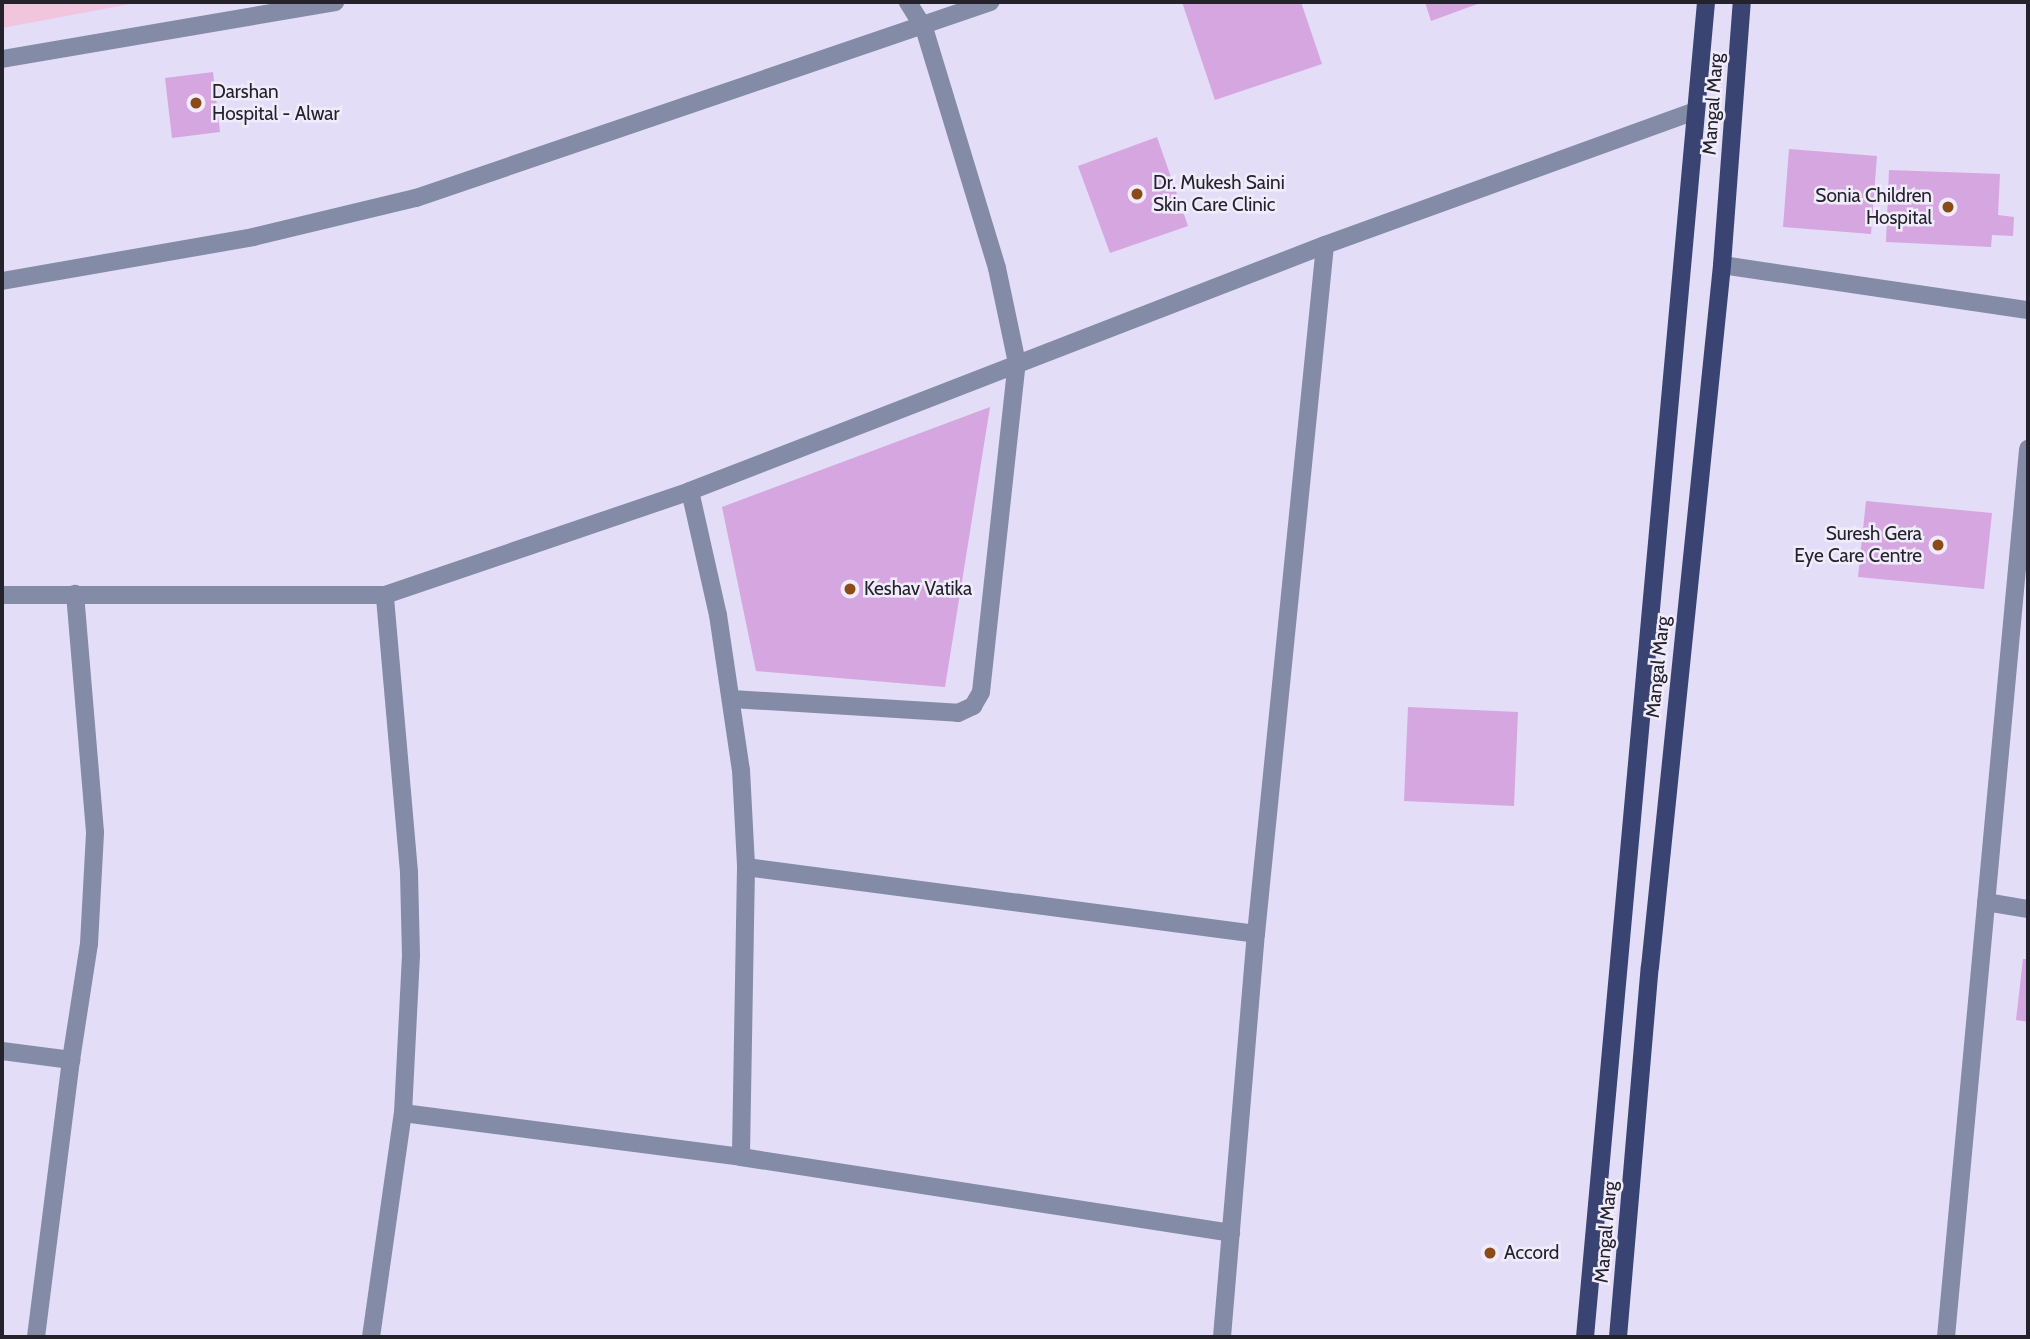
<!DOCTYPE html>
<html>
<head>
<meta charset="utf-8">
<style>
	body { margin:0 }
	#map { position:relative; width:2030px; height:1339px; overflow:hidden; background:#e3ddf7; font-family:Cabin,sans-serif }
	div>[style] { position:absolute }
	.green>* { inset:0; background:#f1c5dd }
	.building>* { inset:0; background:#d6a6e0 }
	.minor>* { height:18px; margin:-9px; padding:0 9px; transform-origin:9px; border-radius:9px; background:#838ba7 }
	.major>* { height:18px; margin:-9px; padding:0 9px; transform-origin:9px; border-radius:9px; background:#394473 }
	.dots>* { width:19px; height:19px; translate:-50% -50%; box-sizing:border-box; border:4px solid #f0ecfc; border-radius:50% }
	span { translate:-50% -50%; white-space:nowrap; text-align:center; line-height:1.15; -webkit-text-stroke:5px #f0ecfc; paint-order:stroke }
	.poi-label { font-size:19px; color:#24222b }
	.left { translate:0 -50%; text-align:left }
	.right { translate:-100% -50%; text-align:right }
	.street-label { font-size:19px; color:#24222b }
	.frame { position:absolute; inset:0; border:4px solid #24222b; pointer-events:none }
</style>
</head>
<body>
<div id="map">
	<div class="green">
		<div style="clip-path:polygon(2px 2px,141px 2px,2px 28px)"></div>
	</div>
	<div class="building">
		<div style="clip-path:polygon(1182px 2px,1301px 2px,1322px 64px,1215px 100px)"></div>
		<div style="clip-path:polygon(1425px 2px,1483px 2px,1431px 21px)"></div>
		<div style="clip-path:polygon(213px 72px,220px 132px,172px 138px,165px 78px)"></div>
		<div style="clip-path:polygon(1157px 137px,1188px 226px,1110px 253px,1078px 166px)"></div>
		<div style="clip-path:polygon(1789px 149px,1877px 156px,1871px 234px,1783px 227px)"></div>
		<div style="clip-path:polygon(1889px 170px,2000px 174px,1998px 215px,2014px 217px,2013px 236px,1992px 235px,1991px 247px,1886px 242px)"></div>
		<div style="clip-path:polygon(990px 407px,945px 687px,756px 671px,722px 507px)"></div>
		<div style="clip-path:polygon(1866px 501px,1992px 513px,1984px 589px,1858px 577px)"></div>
		<div style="clip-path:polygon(1408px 707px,1518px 712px,1514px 806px,1404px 801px)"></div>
		<div style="clip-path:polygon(2023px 959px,2028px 959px,2028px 1022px,2016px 1020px)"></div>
	</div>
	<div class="minor">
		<div style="left:2px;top:59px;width:338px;rotate:-9.7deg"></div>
		<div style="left:1722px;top:265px;width:309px;rotate:8.4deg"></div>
		<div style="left:2px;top:281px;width:255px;rotate:-9.9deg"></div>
		<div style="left:253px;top:237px;width:168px;rotate:-13.5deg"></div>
		<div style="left:416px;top:198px;width:607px;rotate:-18.85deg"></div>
		<div style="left:690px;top:491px;width:127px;rotate:77.3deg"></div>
		<div style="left:718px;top:615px;width:157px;rotate:81.6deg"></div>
		<div style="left:741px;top:770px;width:97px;rotate:87deg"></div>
		<div style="left:746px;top:867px;width:290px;rotate:91deg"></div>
		<div style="left:2px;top:595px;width:383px"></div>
		<div style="left:385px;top:595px;width:322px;rotate:-18.8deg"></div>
		<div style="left:690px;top:491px;width:681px;rotate:-21.18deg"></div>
		<div style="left:732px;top:699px;width:226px;rotate:3.5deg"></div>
		<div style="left:958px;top:713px;width:17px;rotate:-25deg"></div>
		<div style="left:973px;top:706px;width:16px;rotate:-60deg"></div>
		<div style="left:981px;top:692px;width:331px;rotate:-83.8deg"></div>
		<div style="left:1017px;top:363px;width:97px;rotate:-101.9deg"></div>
		<div style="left:997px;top:268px;width:251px;rotate:-106.9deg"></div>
		<div style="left:924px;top:28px;width:31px;rotate:-122deg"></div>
		<div style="left:746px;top:867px;width:514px;rotate:7.48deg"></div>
		<div style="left:1986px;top:902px;width:43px;rotate:9.5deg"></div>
		<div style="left:2px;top:1051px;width:70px;rotate:7.4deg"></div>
		<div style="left:71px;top:1060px;width:117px;rotate:-81.2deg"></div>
		<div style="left:89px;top:944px;width:112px;rotate:-86.9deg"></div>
		<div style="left:95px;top:832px;width:239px;rotate:-94.8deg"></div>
		<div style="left:403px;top:1113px;width:341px;rotate:7.4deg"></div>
		<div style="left:741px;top:1157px;width:496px;rotate:8.8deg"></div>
		<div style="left:36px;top:1337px;width:279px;rotate:-82.8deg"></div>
		<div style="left:371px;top:1337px;width:226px;rotate:-81.9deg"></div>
		<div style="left:403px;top:1113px;width:158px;rotate:-87.1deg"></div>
		<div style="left:411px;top:955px;width:83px;rotate:-91.4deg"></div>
		<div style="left:409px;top:872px;width:278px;rotate:-95deg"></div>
		<div style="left:1222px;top:1337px;width:404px;rotate:-85.2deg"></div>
		<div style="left:1256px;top:934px;width:692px;rotate:-84.28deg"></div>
		<div style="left:1325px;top:245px;width:394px;rotate:-19.9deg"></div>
		<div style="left:1946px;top:1337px;width:892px;rotate:-84.72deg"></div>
	</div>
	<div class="major">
		<div style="left:1585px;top:1337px;width:1340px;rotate:-84.82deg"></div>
		<div style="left:1618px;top:1337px;width:371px;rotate:-85.1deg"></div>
		<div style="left:1650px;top:967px;width:706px;rotate:-84.14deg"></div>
		<div style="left:1722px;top:265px;width:264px;rotate:-85.7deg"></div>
	</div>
	<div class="dots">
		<div style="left:196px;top:103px;background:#8c4b16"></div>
		<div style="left:1137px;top:194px;background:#8c4b16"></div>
		<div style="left:1948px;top:207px;background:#8c4b16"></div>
		<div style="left:1938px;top:545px;background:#8c4b16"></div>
		<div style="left:850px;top:589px;background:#8c4b16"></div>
		<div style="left:1490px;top:1253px;background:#8c4b16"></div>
	</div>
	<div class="poi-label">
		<span class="left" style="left:212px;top:103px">Darshan<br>Hospital - Alwar</span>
		<span class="left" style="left:1153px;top:194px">Dr. Mukesh Saini<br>Skin Care Clinic</span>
		<span class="right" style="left:1932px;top:207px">Sonia Children<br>Hospital</span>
		<span class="right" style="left:1922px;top:545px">Suresh Gera<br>Eye Care Centre</span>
		<span class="left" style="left:864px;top:589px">Keshav Vatika</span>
		<span class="left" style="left:1504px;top:1253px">Accord</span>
	</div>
	<div class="street-label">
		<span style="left:1713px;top:104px;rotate:-86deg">Mangal Marg</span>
		<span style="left:1658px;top:667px;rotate:-84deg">Mangal Marg</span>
		<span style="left:1606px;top:1232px;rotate:-85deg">Mangal Marg</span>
	</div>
	<div class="frame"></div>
</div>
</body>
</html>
